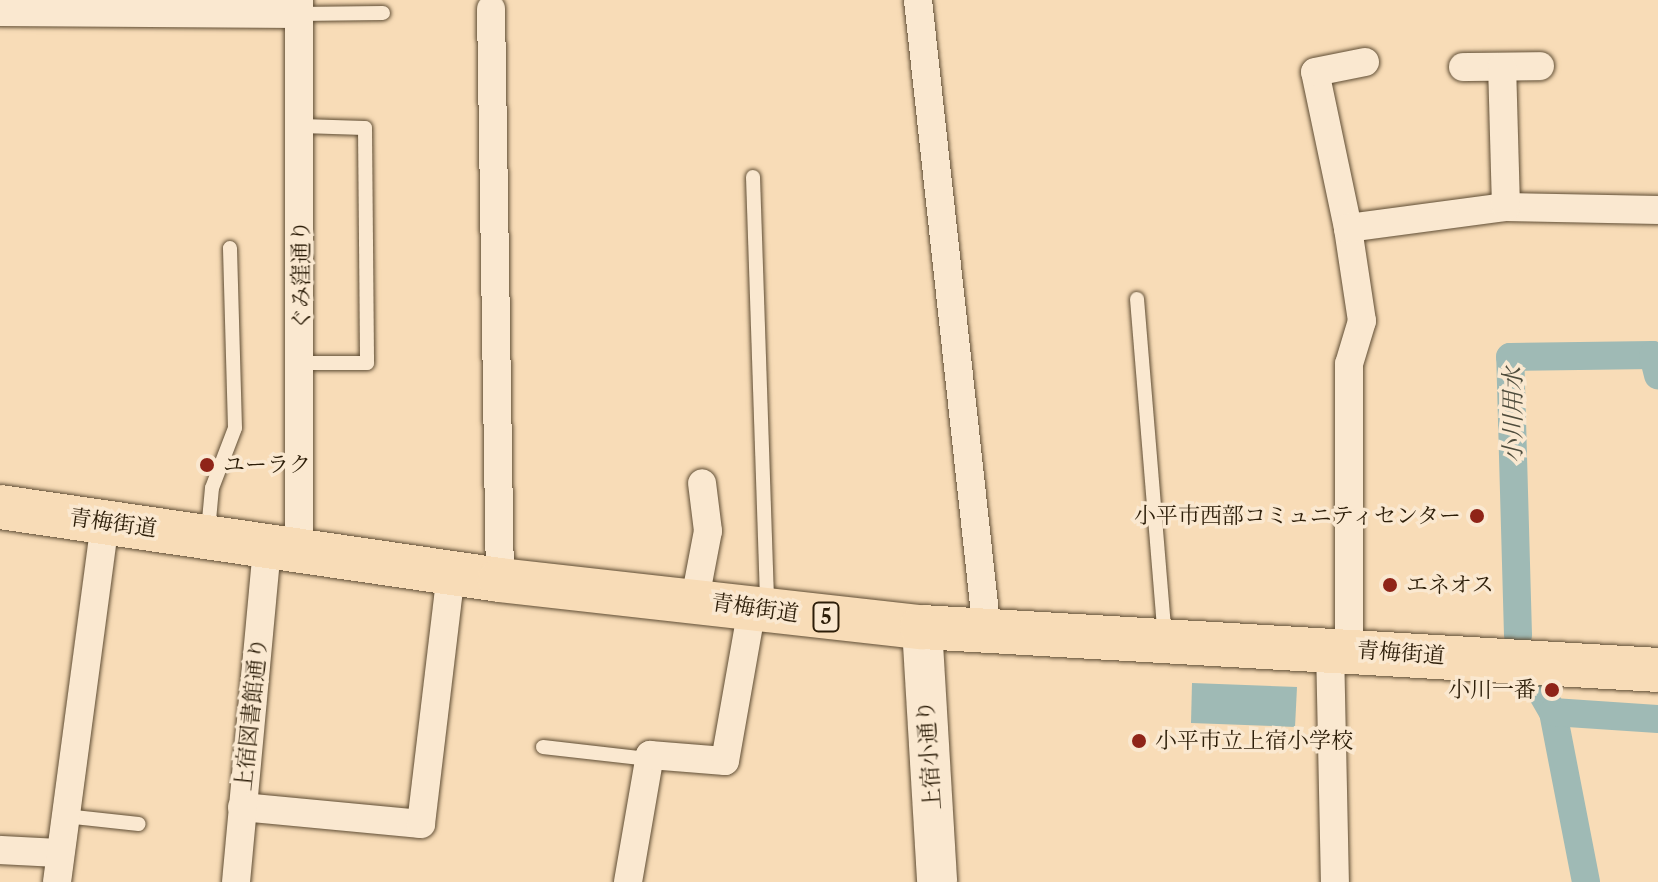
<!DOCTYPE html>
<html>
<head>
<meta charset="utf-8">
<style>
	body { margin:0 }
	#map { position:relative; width:1658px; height:882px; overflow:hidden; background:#f8dcb7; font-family:"Libre Caslon Text","Noto Serif JP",serif }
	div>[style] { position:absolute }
	.water>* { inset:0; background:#9fbab5 }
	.canal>* { height:28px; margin:-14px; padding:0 14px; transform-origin:14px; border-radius:14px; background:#9fbab5 }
	.roads { filter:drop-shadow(0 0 2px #5f4d34) drop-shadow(0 0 2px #5f4d34) }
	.lane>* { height:14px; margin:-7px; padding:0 7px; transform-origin:7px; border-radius:7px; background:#fae8d0 }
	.street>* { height:28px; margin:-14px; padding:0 14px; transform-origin:14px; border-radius:14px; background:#fae8d0 }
	.secondary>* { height:40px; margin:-20px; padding:0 20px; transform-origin:20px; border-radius:20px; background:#fae8d0 }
	.primary>* { height:44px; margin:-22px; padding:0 22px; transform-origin:22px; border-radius:22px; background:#f8dcb7 }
	.dots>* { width:22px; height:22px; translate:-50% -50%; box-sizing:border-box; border:4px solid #fae8d0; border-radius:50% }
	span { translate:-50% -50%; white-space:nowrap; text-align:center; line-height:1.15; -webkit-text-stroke:7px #fae8d0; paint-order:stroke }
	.shield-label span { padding:2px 6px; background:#fae8d0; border:2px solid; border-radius:6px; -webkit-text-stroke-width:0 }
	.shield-label { font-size:20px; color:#2c1d08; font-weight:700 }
	.street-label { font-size:22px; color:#2c1d08 }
	.poi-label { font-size:22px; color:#2c1d08 }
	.left { translate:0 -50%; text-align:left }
	.right { translate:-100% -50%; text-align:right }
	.water-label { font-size:24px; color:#4e4c3c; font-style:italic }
</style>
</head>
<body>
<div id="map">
	<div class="water">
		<div style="clip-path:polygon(1192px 683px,1297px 687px,1295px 727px,1191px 723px)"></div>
	</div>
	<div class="canal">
		<div style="left:1518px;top:635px;width:278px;rotate:-91.6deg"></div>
		<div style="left:1510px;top:357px;width:143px;rotate:-0.8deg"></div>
		<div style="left:1653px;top:355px;width:21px;rotate:76deg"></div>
		<div style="left:1536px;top:683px;width:34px;rotate:60deg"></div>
		<div style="left:1586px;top:882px;width:173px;rotate:-101deg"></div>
		<div style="left:1553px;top:712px;width:105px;rotate:3.8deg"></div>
	</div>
	<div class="roads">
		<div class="lane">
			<div style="left:298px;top:14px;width:85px;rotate:-0.7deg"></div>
			<div style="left:301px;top:126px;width:64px;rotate:1.8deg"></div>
			<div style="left:365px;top:128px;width:235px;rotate:89.5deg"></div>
			<div style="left:367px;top:363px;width:65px;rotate:180deg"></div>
			<div style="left:753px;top:177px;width:429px;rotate:88.1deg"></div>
			<div style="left:1137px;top:299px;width:339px;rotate:85.3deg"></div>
			<div style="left:208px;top:531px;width:43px;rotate:-84.7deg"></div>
			<div style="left:212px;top:488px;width:64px;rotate:-69deg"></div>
			<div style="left:235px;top:428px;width:180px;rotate:-91.6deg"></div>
			<div style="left:543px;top:747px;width:107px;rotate:6.5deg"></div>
			<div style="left:65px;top:816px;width:74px;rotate:6.2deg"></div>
		</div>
		<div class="street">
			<div style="left:918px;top:0;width:636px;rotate:83.77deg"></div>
			<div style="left:491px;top:9px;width:571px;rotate:89.1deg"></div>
			<div style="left:0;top:12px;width:298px;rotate:0.4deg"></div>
			<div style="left:1463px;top:67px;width:77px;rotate:-0.7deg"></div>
			<div style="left:1506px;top:207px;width:152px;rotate:1.1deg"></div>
			<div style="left:1348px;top:228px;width:159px;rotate:-101.9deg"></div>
			<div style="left:1315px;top:72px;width:51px;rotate:-11.3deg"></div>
			<div style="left:299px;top:550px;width:550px;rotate:-90deg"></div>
			<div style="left:695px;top:599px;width:69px;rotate:-79.2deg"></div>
			<div style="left:708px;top:531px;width:48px;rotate:-97.1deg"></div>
			<div style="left:1330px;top:647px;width:235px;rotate:88.8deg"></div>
			<div style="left:1349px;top:649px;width:285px;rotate:-90deg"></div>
			<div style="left:1349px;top:364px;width:45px;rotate:-73.2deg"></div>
			<div style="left:1362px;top:321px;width:94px;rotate:-98.6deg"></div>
			<div style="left:1348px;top:228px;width:159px;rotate:-7.6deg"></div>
			<div style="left:1506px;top:207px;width:140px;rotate:-91.6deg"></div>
			<div style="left:242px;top:807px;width:180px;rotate:5.4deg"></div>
			<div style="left:421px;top:824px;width:253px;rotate:-83.2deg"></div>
			<div style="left:0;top:850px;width:59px;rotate:2.9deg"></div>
			<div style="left:57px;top:882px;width:363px;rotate:-82.4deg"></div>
			<div style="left:236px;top:882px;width:336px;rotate:-84.7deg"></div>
			<div style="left:628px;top:882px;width:129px;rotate:-80.2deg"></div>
			<div style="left:650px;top:755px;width:75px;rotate:4.6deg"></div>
			<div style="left:725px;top:761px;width:155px;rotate:-80deg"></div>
		</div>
		<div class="secondary">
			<div style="left:922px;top:627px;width:255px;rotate:86.6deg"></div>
		</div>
		<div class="primary">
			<div style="left:0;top:507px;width:505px;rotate:8.31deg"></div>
			<div style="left:500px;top:580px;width:425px;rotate:6.4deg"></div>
			<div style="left:922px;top:627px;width:737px;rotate:3.34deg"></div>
		</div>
	</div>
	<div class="dots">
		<div style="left:207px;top:465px;background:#8f2418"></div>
		<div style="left:1477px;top:516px;background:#8f2418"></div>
		<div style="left:1390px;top:585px;background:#8f2418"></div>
		<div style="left:1552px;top:690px;background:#8f2418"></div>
		<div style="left:1139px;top:741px;background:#8f2418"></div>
	</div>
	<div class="shield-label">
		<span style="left:826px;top:617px">5</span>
	</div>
	<div class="street-label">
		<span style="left:301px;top:275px;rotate:-90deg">ぐみ窪通り</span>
		<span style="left:113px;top:523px;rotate:8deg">青梅街道</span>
		<span style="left:755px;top:608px;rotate:8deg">青梅街道</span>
		<span style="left:1401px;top:653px;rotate:4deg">青梅街道</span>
		<span style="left:251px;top:714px;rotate:-84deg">上宿図書館通り</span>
		<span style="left:929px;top:755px;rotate:-94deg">上宿小通り</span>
	</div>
	<div class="poi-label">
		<span class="left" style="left:223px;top:465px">ユーラク</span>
		<span class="right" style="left:1461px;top:516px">小平市西部コミュニティセンター</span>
		<span class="left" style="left:1406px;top:585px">エネオス</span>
		<span class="right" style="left:1536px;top:690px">小川一番</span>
		<span class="left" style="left:1155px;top:741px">小平市立上宿小学校</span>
	</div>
	<div class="water-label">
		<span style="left:1513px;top:415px;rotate:-90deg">小川用水</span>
	</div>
</div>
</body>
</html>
